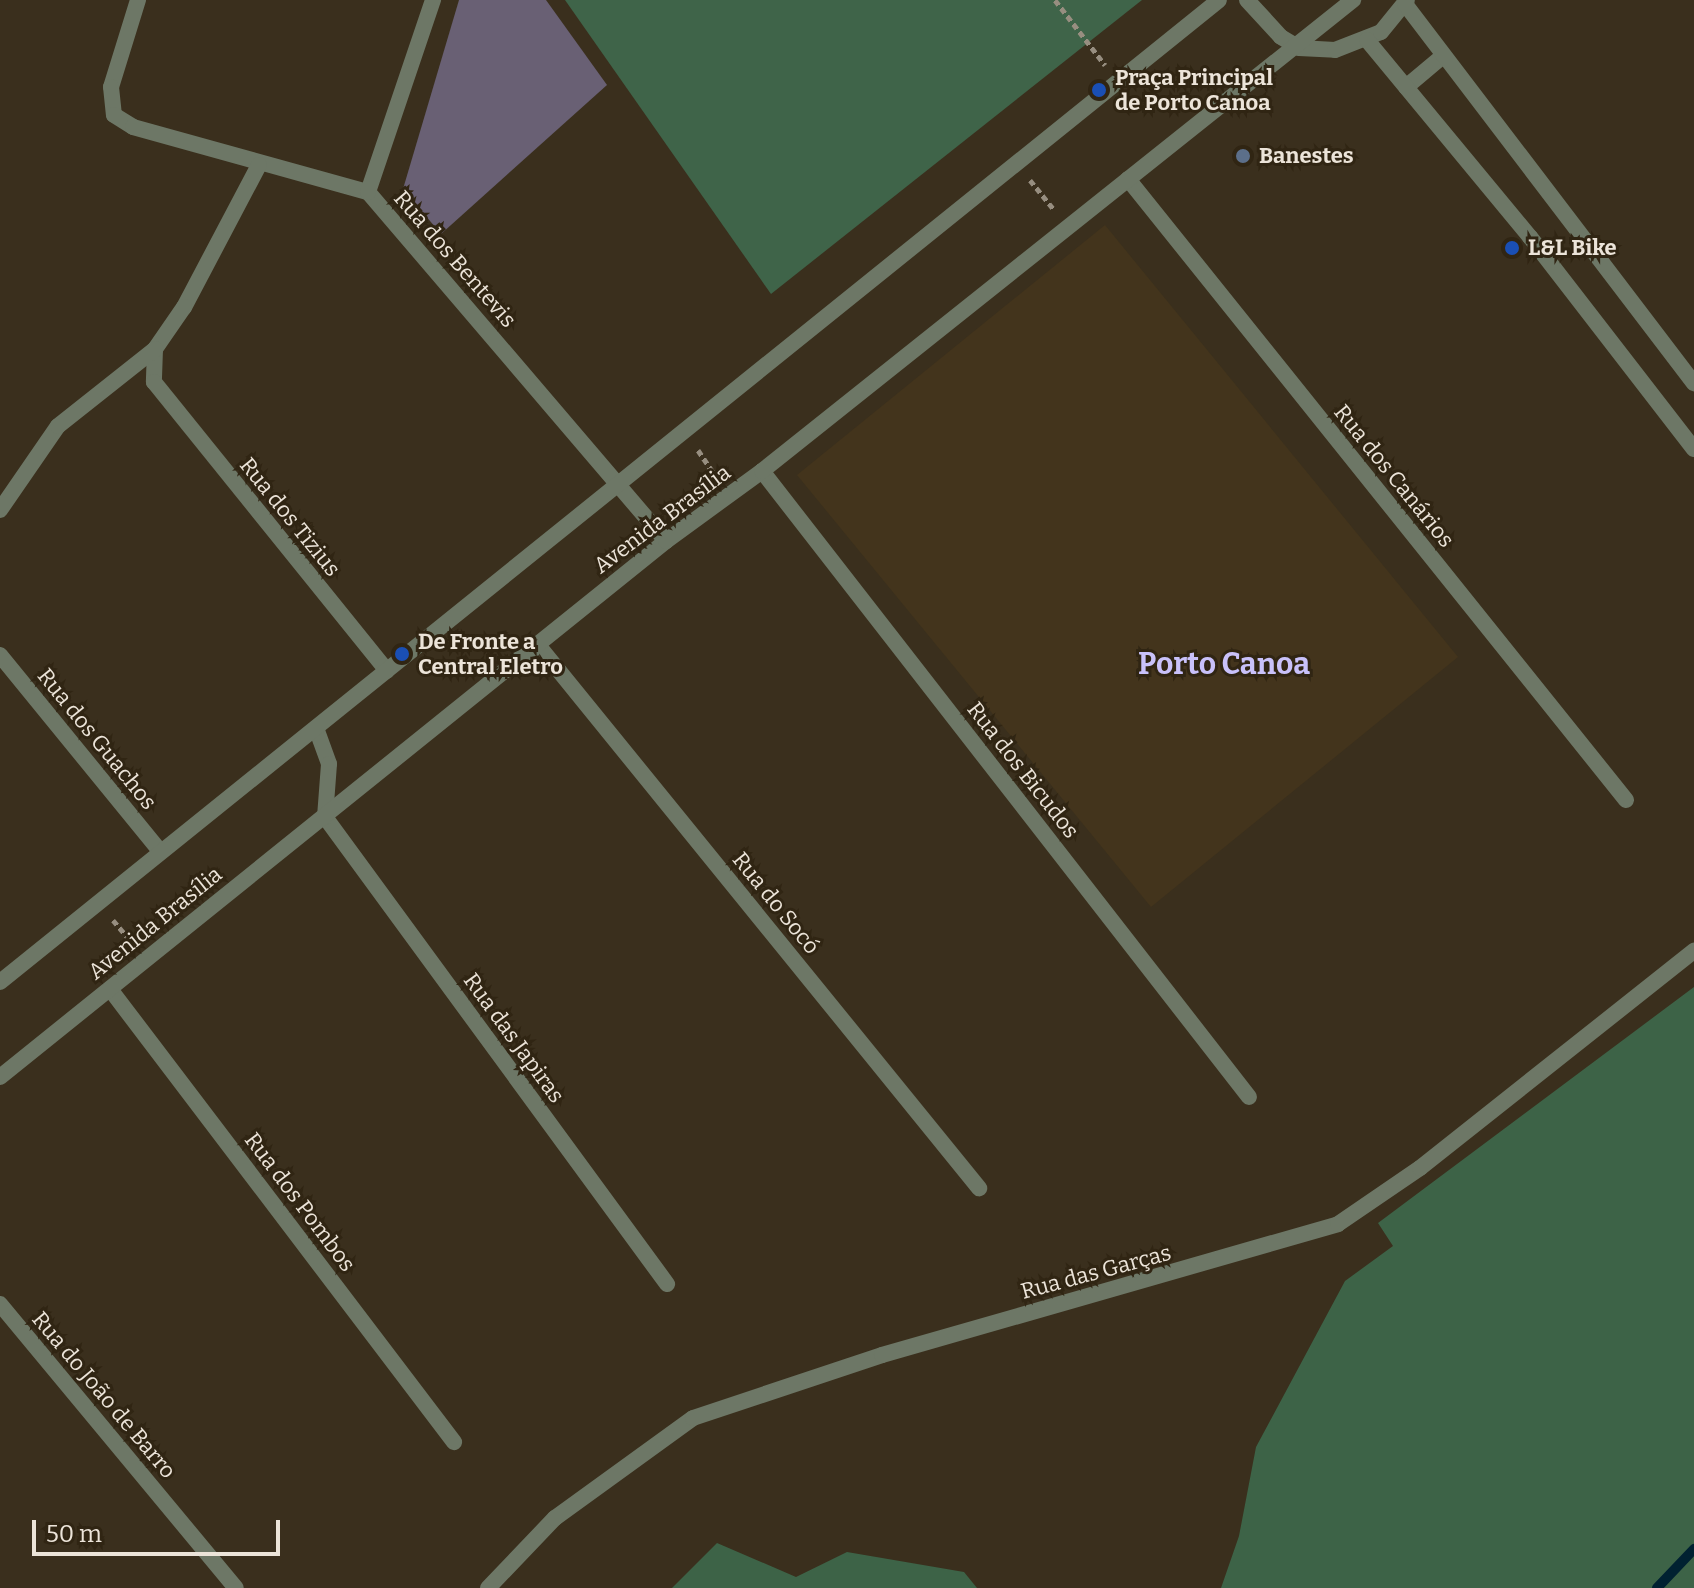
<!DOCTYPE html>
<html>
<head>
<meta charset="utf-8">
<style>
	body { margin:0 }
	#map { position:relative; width:1694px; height:1588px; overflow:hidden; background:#3a2f1d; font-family:Bitter,serif }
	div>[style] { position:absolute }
	.built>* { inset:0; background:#43341c }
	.green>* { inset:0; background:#3f6449 }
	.forest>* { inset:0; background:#3d6347 }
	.stream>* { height:10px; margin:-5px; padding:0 5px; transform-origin:5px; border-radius:5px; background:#002131 }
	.building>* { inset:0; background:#696074 }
	.path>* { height:5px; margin-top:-2.5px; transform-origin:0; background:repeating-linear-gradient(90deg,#978e80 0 6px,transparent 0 10px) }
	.service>* { height:16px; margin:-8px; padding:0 8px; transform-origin:8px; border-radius:8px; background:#6d7766 }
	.minor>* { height:16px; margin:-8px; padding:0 8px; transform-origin:8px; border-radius:8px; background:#6d7766 }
	.tertiary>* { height:16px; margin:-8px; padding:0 8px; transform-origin:8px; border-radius:8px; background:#6d7766 }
	.dots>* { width:22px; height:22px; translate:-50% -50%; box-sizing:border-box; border:4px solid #302513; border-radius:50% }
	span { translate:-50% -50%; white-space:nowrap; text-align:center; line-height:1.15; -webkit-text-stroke:6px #302513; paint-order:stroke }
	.poi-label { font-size:22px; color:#ece4d9; font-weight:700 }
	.left { translate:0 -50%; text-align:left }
	.street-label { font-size:22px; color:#ece4d9 }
	.district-label { font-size:30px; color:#c9c1fa; font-weight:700 }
	.scale { position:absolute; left:32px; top:1520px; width:248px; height:36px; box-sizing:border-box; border:4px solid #ece4d9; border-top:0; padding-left:10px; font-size:24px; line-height:28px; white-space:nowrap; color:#ece4d9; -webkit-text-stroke:6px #302513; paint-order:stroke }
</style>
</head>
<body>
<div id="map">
	<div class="built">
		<div style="clip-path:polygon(1105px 225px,1458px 657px,1151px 907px,797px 475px)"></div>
	</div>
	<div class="green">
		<div style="clip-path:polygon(565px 0,1142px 0,771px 294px)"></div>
	</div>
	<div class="forest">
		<div style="clip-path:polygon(1694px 987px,1694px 1588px,1221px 1588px,1239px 1536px,1256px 1447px,1345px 1281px,1393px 1246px,1378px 1223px)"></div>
		<div style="clip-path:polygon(717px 1543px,796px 1577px,847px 1552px,964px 1572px,977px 1588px,672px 1588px)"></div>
	</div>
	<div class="stream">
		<div style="left:1657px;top:1588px;width:54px;rotate:-46.5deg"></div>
	</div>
	<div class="building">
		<div style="clip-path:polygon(459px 0,546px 0,607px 85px,441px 234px,403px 189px)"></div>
	</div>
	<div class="path">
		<div style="left:1055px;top:0;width:82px;rotate:52.4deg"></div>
		<div style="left:1030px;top:180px;width:38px;rotate:51deg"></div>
		<div style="left:698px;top:450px;width:30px;rotate:56deg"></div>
		<div style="left:113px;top:920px;width:30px;rotate:50deg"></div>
	</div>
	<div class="service">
		<div style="left:1406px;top:87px;width:48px;rotate:-40deg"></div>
	</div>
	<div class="minor">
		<div style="left:138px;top:0;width:91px;rotate:107.2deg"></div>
		<div style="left:111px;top:87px;width:28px;rotate:84deg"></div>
		<div style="left:114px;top:115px;width:22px;rotate:32deg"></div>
		<div style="left:133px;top:127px;width:244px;rotate:15.5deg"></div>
		<div style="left:368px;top:192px;width:459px;rotate:49.5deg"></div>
		<div style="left:259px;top:165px;width:161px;rotate:117.8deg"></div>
		<div style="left:184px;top:307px;width:51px;rotate:124.6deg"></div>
		<div style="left:155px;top:349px;width:33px;rotate:92deg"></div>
		<div style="left:154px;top:382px;width:371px;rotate:51.1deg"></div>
		<div style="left:1128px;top:179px;width:796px;rotate:51.27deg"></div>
		<div style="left:368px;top:192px;width:203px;rotate:-71.3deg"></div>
		<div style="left:762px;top:471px;width:793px;rotate:52.12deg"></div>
		<div style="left:0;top:510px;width:102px;rotate:-55.4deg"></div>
		<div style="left:58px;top:426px;width:124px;rotate:-38.4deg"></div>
		<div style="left:538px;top:645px;width:700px;rotate:50.92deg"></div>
		<div style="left:0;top:655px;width:253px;rotate:50.8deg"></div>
		<div style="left:325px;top:817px;width:579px;rotate:53.78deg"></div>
		<div style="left:110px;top:989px;width:569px;rotate:52.79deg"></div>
		<div style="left:0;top:1304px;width:369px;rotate:50.3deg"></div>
		<div style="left:488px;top:1588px;width:97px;rotate:-46.3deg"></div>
		<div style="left:555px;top:1518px;width:170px;rotate:-35.9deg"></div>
		<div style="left:693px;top:1418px;width:199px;rotate:-18.4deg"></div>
		<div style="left:882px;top:1355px;width:474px;rotate:-16deg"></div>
		<div style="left:1338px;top:1224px;width:99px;rotate:-34.3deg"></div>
		<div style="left:1420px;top:1168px;width:350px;rotate:-38.4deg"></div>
	</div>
	<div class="tertiary">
		<div style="left:1247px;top:0;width:50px;rotate:47.4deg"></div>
		<div style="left:1281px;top:37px;width:21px;rotate:31deg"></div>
		<div style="left:1299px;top:48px;width:36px;rotate:3deg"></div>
		<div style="left:1335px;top:50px;width:49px;rotate:-21.4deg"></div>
		<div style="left:1381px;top:32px;width:41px;rotate:-50.9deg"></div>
		<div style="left:1405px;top:4px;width:477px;rotate:52.7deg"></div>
		<div style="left:1367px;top:40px;width:256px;rotate:50.4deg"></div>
		<div style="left:1530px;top:237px;width:268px;rotate:52.3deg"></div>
		<div style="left:316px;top:728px;width:38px;rotate:70deg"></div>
		<div style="left:329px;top:764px;width:53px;rotate:94.3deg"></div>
		<div style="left:0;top:982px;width:1565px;rotate:-38.85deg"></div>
		<div style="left:0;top:1077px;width:855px;rotate:-38.83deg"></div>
		<div style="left:666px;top:541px;width:119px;rotate:-36.1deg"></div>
		<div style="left:762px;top:471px;width:756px;rotate:-38.55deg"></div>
	</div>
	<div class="dots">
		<div style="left:1099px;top:90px;background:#1a4fb4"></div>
		<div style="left:1243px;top:156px;background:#5c6f8a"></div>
		<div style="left:1512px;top:248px;background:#1a4fb4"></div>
		<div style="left:402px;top:654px;background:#1a4fb4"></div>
	</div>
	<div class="poi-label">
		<span class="left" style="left:1115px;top:90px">Praça Principal<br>de Porto Canoa</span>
		<span class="left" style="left:1259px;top:156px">Banestes</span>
		<span class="left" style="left:1528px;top:248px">L&amp;L Bike</span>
		<span class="left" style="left:418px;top:654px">De Fronte a<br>Central Eletro</span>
	</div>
	<div class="street-label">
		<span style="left:455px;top:259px;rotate:49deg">Rua dos Bentevis</span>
		<span style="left:1394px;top:476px;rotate:51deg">Rua dos Canários</span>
		<span style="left:290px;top:517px;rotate:51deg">Rua dos Tizius</span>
		<span style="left:662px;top:519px;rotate:-37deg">Avenida Brasília</span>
		<span style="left:97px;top:739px;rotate:51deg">Rua dos Guachos</span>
		<span style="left:1023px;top:770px;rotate:52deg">Rua dos Bicudos</span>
		<span style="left:776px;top:903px;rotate:51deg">Rua do Socó</span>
		<span style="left:155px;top:923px;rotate:-39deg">Avenida Brasília</span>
		<span style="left:514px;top:1038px;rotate:54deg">Rua das Japiras</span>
		<span style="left:300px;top:1202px;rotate:53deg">Rua dos Pombos</span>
		<span style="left:1096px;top:1272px;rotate:-15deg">Rua das Garças</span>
		<span style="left:104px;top:1395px;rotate:50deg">Rua do João de Barro</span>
	</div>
	<div class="district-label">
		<span style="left:1224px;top:664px">Porto Canoa</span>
	</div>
	<div class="scale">50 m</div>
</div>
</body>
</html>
